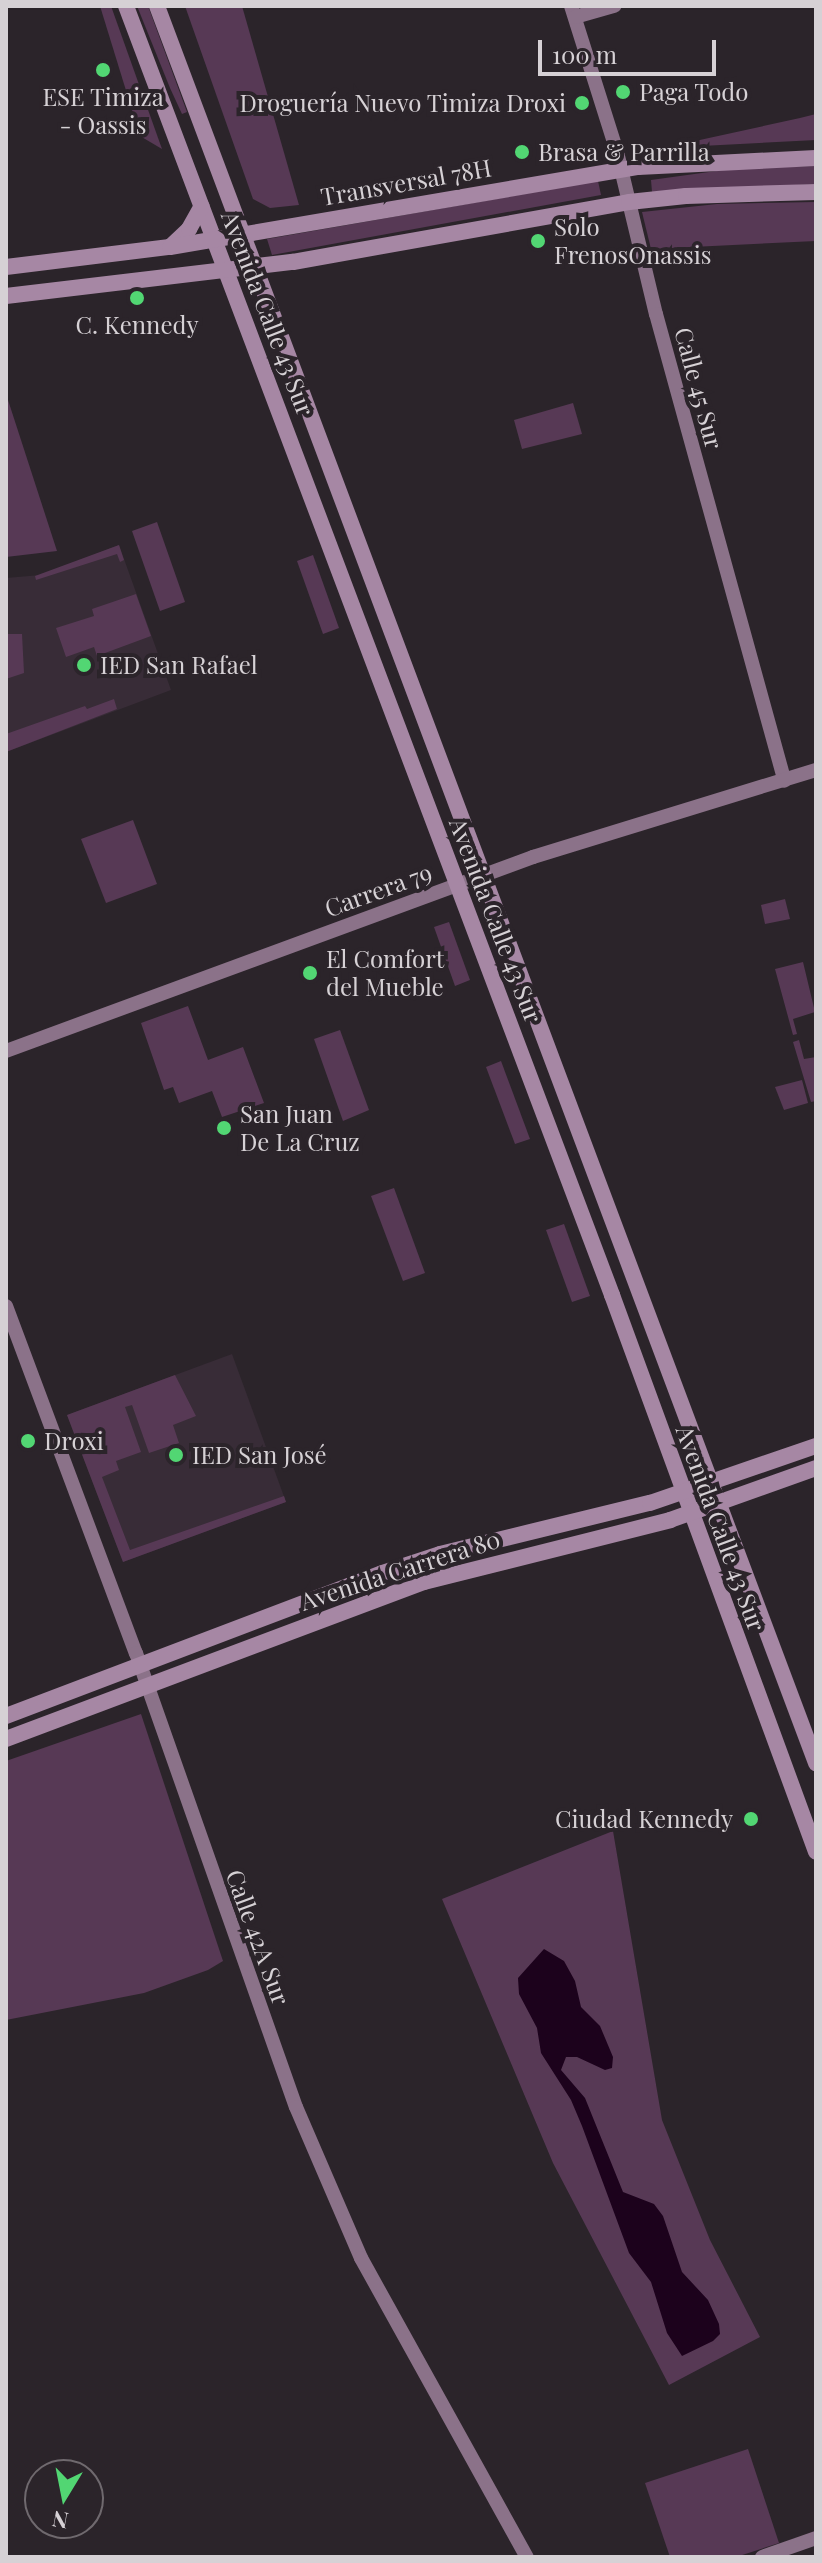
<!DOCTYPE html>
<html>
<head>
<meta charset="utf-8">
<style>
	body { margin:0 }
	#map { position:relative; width:822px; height:2563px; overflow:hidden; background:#2b242a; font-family:"Playfair Display",serif }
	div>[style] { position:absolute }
	.built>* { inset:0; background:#382c37 }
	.green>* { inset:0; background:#573955 }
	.water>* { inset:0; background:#1c021c }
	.secondary>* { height:14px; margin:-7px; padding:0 7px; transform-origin:7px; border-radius:7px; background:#8b7289 }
	.primary>* { height:16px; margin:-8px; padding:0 8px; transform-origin:8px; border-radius:8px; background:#a687a4 }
	.dots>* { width:22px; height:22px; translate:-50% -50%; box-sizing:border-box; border:4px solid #2b242a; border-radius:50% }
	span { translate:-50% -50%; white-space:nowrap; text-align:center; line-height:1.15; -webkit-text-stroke:8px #2b242a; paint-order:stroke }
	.poi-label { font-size:24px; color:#d6d1d5 }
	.left { translate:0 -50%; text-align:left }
	.right { translate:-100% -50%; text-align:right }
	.street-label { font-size:24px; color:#d6d1d5 }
	.frame { position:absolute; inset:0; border:8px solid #d6d1d5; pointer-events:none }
	.north { position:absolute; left:24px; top:2459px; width:80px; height:80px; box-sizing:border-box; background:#2b242a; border:2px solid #6f696e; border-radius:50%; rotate:190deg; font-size:22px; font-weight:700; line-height:32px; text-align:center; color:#d6d1d5 }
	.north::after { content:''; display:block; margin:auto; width:28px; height:36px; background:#52d673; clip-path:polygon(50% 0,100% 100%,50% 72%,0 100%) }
	.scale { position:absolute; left:538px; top:40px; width:178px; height:36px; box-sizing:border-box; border:4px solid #d6d1d5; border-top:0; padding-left:10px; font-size:24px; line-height:28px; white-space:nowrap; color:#d6d1d5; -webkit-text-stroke:6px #2b242a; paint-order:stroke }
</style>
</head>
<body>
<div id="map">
	<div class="built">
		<div style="clip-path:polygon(119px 545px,171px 690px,6px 752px,6px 578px,41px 575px)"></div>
		<div style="clip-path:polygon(232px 1354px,286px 1502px,123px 1562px,67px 1415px)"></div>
	</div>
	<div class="green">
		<div style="clip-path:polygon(100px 6px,111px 6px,162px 149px,140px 136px)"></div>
		<div style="clip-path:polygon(137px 6px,148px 6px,187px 112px,182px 114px,170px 88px)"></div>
		<div style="clip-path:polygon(185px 6px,242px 6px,299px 205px,270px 208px,253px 199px)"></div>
		<div style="clip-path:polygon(816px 114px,816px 140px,663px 148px,800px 118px)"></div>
		<div style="clip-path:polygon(816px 166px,816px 184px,652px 192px,651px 180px,738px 168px)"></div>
		<div style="clip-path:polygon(598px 181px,601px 195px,272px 255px,267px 239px)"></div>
		<div style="clip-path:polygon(816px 202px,816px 241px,651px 249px,642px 212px,717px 204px)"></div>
		<div style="clip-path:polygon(6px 400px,8px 400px,57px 551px,6px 557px)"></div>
		<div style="clip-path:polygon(573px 403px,582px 434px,522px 449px,514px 420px)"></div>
		<div style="clip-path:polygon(157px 522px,185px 602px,160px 611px,132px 531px)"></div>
		<div style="clip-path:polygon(119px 545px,124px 560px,120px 562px,117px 554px,36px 580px,35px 576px)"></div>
		<div style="clip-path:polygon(313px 555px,339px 628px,323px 634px,297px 561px)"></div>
		<div style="clip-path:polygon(136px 594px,151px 636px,97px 656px,94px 647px,66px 657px,56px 628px,94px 616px,92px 609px)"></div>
		<div style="clip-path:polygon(6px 634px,22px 634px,24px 673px,6px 679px)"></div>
		<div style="clip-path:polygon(114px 699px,117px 709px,6px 752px,6px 734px,85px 706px,87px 709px)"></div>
		<div style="clip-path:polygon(133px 820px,157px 884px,106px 903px,81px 839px)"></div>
		<div style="clip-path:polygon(785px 899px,790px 919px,765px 924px,761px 905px)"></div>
		<div style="clip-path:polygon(449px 922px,470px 980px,455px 986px,434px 927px)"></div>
		<div style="clip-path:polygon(803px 962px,815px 1012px,793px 1019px,797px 1034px,793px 1035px,775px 969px)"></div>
		<div style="clip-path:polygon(188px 1006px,208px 1060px,243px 1047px,264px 1103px,222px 1117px,212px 1091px,179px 1103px,173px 1087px,164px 1090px,141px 1023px)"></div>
		<div style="clip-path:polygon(340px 1030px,369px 1110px,343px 1121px,314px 1039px)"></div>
		<div style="clip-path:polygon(799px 1040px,804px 1059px,816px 1057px,816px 1101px,811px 1102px,793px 1042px)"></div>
		<div style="clip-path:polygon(501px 1061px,530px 1139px,515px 1144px,486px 1067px)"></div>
		<div style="clip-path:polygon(802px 1080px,808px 1103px,784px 1110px,775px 1087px)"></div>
		<div style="clip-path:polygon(394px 1188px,425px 1273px,403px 1281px,371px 1196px)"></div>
		<div style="clip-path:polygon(564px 1224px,590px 1296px,572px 1302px,546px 1230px)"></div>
		<div style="clip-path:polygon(175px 1375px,196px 1416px,173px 1425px,179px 1443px,149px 1453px,132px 1405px,125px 1407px,141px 1452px,116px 1461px,119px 1470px,102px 1477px,130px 1550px,284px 1496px,286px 1502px,123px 1562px,67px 1415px)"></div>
		<div style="clip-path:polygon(141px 1714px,223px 1961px,208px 1970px,144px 1993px,6px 2020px,6px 1761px)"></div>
		<div style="clip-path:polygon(613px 1831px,662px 2120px,710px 2240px,760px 2337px,669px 2385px,553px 2163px,442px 1899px)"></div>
		<div style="clip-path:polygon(748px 2449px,779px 2543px,736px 2557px,670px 2557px,645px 2483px)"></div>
	</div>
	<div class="water">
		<div style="clip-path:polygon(544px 1949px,564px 1961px,575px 1981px,581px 2007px,600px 2026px,613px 2057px,612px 2068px,605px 2070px,577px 2057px,566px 2057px,561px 2070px,585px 2098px,623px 2192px,654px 2204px,663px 2216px,682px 2272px,708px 2300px,719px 2324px,720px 2334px,713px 2341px,682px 2356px,667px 2333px,651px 2282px,629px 2253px,582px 2126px,571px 2100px,541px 2053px,537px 2028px,519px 1994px,518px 1978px)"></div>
	</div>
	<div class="secondary">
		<div style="left:571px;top:6px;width:153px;rotate:72.5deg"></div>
		<div style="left:617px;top:152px;width:167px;rotate:76.5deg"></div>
		<div style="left:656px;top:314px;width:484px;rotate:74.6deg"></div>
		<div style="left:575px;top:17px;width:41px;rotate:-15.8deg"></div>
		<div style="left:6px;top:1051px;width:562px;rotate:-20.21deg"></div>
		<div style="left:533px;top:857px;width:296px;rotate:-17.1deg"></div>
		<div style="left:6px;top:1306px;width:371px;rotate:69.5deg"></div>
		<div style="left:136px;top:1653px;width:481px;rotate:70.6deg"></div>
		<div style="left:296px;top:2107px;width:164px;rotate:66.7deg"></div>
		<div style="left:361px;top:2258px;width:342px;rotate:61deg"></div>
		<div style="left:762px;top:2557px;width:57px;rotate:-19.4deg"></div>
	</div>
	<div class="primary">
		<div style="left:126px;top:6px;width:1378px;rotate:69.34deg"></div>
		<div style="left:612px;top:1295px;width:593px;rotate:69.88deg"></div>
		<div style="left:157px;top:6px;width:1877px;rotate:69.44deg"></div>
		<div style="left:171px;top:246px;width:25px;rotate:-43deg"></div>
		<div style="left:189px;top:229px;width:26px;rotate:-61deg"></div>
		<div style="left:6px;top:267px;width:165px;rotate:-7deg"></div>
		<div style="left:170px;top:247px;width:475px;rotate:-9.7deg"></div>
		<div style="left:638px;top:167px;width:178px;rotate:-2.9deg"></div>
		<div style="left:6px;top:296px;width:289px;rotate:-6.8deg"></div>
		<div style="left:293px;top:262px;width:341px;rotate:-10.1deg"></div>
		<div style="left:629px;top:202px;width:57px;rotate:-6deg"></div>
		<div style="left:686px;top:196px;width:130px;rotate:-1.8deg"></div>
		<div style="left:6px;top:1716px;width:402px;rotate:-20.8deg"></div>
		<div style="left:382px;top:1573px;width:61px;rotate:-18.1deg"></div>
		<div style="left:440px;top:1554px;width:216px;rotate:-13.7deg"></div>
		<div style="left:650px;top:1503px;width:176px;rotate:-19deg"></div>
		<div style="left:6px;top:1739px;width:447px;rotate:-20.6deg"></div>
		<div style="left:424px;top:1582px;width:254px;rotate:-14.1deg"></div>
		<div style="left:670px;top:1520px;width:155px;rotate:-19.6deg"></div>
	</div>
	<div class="dots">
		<div style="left:103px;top:70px;background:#52d673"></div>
		<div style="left:623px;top:92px;background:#52d673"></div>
		<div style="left:582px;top:103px;background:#52d673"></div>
		<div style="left:522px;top:152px;background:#52d673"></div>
		<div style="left:538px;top:241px;background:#52d673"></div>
		<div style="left:137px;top:298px;background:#52d673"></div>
		<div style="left:84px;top:665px;background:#52d673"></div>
		<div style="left:310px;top:973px;background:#52d673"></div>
		<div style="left:224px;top:1128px;background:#52d673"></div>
		<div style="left:28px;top:1441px;background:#52d673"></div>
		<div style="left:176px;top:1455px;background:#52d673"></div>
		<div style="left:751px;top:1819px;background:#52d673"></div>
	</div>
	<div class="poi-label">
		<span class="left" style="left:639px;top:92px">Paga Todo</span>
		<span style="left:103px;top:111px">ESE Timiza<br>- Oassis</span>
		<span class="right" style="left:566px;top:103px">Droguería Nuevo Timiza Droxi</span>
		<span class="left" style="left:538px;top:152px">Brasa &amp; Parrilla</span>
		<span class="left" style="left:554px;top:241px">Solo<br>FrenosOnassis</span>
		<span style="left:137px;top:325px">C. Kennedy</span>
		<span class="left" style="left:100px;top:665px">IED San Rafael</span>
		<span class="left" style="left:326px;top:973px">El Comfort<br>del Mueble</span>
		<span class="left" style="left:240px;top:1128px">San Juan<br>De La Cruz</span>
		<span class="left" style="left:44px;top:1441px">Droxi</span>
		<span class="left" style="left:192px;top:1455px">IED San José</span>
		<span class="right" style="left:733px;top:1819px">Ciudad Kennedy</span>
	</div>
	<div class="street-label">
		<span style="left:406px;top:182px;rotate:-10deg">Transversal 78H</span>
		<span style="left:268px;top:313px;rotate:69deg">Avenida Calle 43 Sur</span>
		<span style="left:699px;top:388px;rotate:75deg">Calle 45 Sur</span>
		<span style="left:378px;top:890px;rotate:-20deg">Carrera 79</span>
		<span style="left:496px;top:920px;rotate:69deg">Avenida Calle 43 Sur</span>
		<span style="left:721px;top:1528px;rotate:70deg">Avenida Calle 43 Sur</span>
		<span style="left:400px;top:1570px;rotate:-18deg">Avenida Carrera 80</span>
		<span style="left:258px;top:1937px;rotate:70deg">Calle 42A Sur</span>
	</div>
	<div class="frame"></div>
	<div class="north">N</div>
	<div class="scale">100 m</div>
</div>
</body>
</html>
